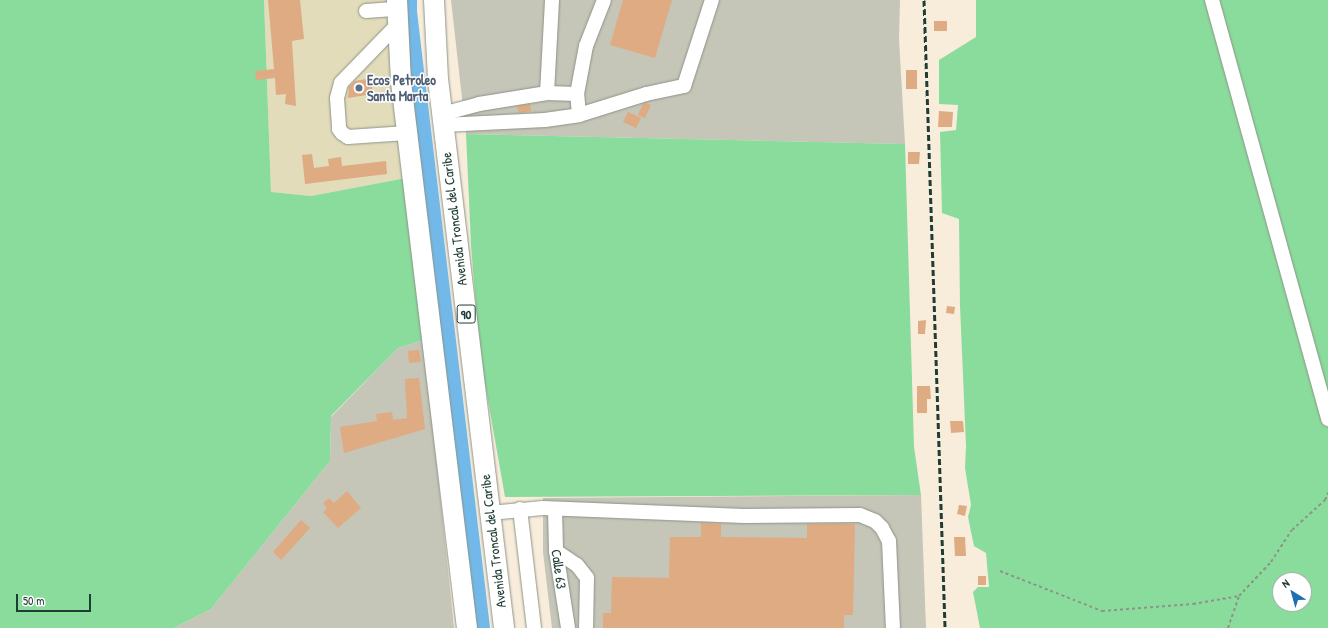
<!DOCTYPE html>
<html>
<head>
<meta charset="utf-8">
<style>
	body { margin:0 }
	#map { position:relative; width:1328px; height:628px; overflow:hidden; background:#f8ecdb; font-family:"Patrick Hand",sans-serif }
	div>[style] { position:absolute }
	.built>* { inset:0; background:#e2dcba }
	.industrial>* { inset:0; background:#c5c5b8 }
	.green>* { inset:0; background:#8adc9c }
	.river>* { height:18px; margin:-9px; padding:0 9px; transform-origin:9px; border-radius:9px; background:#72b9e9 }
	.building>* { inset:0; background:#dfab82 }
	.path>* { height:2px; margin-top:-1px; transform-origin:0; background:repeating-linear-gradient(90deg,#8c9488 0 3px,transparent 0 6px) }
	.roads { filter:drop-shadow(0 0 1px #8c9488) drop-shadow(0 0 1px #8c9488) }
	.minor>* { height:14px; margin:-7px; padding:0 7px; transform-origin:7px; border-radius:7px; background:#fff }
	.highway>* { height:20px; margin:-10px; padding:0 10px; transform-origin:10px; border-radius:10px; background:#fff }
	.rail>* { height:3px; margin-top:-1.5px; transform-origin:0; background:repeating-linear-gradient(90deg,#1f3d34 0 6px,transparent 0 9px) }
	.dots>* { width:11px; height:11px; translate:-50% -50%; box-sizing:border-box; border:2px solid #fff; border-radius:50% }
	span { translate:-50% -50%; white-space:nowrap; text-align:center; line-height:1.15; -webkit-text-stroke:3px #fff; paint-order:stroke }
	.shield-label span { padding:1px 3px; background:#fff; border:1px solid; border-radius:3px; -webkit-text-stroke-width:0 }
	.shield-label { font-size:13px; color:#1f3d34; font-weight:700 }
	.service-label { font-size:14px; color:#4e5e75; font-weight:700 }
	.left { translate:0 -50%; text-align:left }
	.street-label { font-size:14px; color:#1f3d34 }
	.north { position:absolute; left:1272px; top:572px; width:40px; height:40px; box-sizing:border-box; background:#fff; border:1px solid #a5b1ae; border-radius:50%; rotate:323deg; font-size:11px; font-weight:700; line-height:16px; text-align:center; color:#1f3d34 }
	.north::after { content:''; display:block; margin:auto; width:14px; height:18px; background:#1f6fb2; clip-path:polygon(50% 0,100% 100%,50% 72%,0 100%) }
	.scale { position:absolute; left:16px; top:594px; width:75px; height:18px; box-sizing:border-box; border:2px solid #1f3d34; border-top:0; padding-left:5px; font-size:12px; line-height:14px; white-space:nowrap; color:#1f3d34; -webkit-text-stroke:3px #fff; paint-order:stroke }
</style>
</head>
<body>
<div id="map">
	<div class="built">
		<div style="clip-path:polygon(264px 0,389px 0,406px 178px,311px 196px,271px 192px)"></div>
	</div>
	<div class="industrial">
		<div style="clip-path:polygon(451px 0,900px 0,899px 39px,905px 144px,466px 134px)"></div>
		<div style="clip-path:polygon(424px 340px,454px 628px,174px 628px,211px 609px,330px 461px,331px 417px,398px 348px)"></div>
		<div style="clip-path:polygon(921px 495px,926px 628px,552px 628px,543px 552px,543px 498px)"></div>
	</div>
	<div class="green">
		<div style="clip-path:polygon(0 0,264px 0,271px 192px,311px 196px,406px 178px,424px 340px,398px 348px,331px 416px,330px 461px,211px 609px,174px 628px,0 628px)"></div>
		<div style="clip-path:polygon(evenodd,976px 0,1328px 0,1328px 628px,980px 628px,973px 592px,978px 587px,989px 587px,986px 553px,974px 546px,968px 517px,971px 505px,965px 468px,966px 446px,960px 306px,959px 219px,942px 213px,940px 132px,956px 130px,958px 105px,939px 104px,939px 60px,976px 37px,976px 0,1280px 580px,1304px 580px,1304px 604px,1280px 604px,1280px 580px)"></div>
		<div style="clip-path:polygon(466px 134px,905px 144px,914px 447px,921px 495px,505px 497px,480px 355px,471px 245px)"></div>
	</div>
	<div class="river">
		<div style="left:408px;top:0;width:12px;rotate:90deg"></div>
		<div style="left:408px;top:12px;width:620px;rotate:83.24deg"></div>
	</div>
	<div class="building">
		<div style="clip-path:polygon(268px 0,300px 0,304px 39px,292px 41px,296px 106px,285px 104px,286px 94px,276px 95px,275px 78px,256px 80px,255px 71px,274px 69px)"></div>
		<div style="clip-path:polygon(623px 0,672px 0,655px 58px,610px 45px)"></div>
		<div style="clip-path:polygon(934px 21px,947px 21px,947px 31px,934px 31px)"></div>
		<div style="clip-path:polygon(906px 70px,917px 70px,917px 89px,906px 89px)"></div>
		<div style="clip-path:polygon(371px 78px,373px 94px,348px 98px,349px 87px,355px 81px)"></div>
		<div style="clip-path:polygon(646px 103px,651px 105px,645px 118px,638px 115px,643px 104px)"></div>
		<div style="clip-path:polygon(530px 104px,531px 111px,519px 113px,517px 106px)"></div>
		<div style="clip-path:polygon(939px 111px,953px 112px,952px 127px,938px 127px)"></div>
		<div style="clip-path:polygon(628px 112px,641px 118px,636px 128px,623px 122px)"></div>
		<div style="clip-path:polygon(908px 152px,920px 152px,919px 164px,908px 164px)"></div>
		<div style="clip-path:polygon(312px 154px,314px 168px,329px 166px,328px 159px,341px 157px,342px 166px,386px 161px,387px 174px,305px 184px,302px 155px)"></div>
		<div style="clip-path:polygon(947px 306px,955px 307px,954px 314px,946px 313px)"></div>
		<div style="clip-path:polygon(926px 320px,925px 334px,918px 334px,918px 321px)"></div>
		<div style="clip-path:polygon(419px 350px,421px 362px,409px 363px,408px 351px)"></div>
		<div style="clip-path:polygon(419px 378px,425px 429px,344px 453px,340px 427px,377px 421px,376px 414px,392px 412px,393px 420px,407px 418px,405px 379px)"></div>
		<div style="clip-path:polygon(917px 386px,930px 386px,931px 399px,927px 399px,927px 413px,917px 413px)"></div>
		<div style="clip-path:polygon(950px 421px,963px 421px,964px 432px,951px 433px)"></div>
		<div style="clip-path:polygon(347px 491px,361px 508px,338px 528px,323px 512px,327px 508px,323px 503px,329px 498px,334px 503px)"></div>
		<div style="clip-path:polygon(959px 505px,967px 506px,965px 516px,957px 514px)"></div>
		<div style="clip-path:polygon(301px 520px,310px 528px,281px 560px,273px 552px)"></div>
		<div style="clip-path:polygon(701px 523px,721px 524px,721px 537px,807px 538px,807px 524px,855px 524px,853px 615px,844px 615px,844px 628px,603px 628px,603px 613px,611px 613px,612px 577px,669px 578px,670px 537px,701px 537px)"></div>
		<div style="clip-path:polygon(954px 537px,965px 537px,966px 556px,955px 556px)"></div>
		<div style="clip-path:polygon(978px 576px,986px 576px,986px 585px,978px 585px)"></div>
	</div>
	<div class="path">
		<div style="left:1000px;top:571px;width:110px;rotate:21.4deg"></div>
		<div style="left:1102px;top:611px;width:91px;rotate:-4.4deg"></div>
		<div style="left:1193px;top:604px;width:47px;rotate:-9.9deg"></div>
		<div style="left:1228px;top:628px;width:34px;rotate:-71deg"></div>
		<div style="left:1239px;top:596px;width:47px;rotate:-46.7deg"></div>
		<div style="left:1271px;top:562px;width:38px;rotate:-57deg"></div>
		<div style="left:1292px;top:530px;width:45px;rotate:-42.3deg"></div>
		<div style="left:1325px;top:500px;width:8px;rotate:-67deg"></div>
	</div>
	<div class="roads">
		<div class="minor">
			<div style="left:1212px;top:0;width:435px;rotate:74.5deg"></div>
			<div style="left:366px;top:11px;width:31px;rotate:-4deg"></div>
			<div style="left:398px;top:24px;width:82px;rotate:134deg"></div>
			<div style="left:341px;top:83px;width:16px;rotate:105deg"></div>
			<div style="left:337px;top:98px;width:31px;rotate:86deg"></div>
			<div style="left:339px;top:129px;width:5px;rotate:53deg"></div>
			<div style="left:342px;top:133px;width:7px;rotate:34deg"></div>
			<div style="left:348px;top:137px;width:59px;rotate:-3.9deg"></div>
			<div style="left:547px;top:93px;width:93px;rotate:-86.9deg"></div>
			<div style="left:442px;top:114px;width:38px;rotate:-15deg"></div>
			<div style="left:479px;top:104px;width:69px;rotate:-9.2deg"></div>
			<div style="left:547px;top:93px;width:30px;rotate:2deg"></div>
			<div style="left:579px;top:115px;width:21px;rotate:-95deg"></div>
			<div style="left:577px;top:94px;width:49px;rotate:-79.4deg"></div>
			<div style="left:586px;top:46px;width:49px;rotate:-68.6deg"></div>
			<div style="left:443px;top:125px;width:102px;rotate:-2.8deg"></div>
			<div style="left:545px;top:120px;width:34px;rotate:-8deg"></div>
			<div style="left:579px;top:115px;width:70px;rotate:-17.4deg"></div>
			<div style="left:646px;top:94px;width:39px;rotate:-12deg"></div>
			<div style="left:684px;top:86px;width:90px;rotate:-72deg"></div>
			<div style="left:520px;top:509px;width:120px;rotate:83.3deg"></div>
			<div style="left:555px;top:509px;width:42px;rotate:88.6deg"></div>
			<div style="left:556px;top:551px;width:78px;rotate:81.1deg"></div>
			<div style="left:490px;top:513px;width:53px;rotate:-5.4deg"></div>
			<div style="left:543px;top:508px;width:201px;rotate:2.3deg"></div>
			<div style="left:744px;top:516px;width:116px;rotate:-0.5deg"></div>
			<div style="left:860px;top:515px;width:16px;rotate:22deg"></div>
			<div style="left:875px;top:521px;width:10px;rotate:45deg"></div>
			<div style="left:882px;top:528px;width:15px;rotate:62deg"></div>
			<div style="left:889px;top:541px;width:87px;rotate:87.4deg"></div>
			<div style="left:556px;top:551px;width:25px;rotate:34deg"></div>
			<div style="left:577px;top:565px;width:16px;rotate:52deg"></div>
			<div style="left:587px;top:578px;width:50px;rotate:91.1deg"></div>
		</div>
		<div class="highway">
			<div style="left:397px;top:0;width:82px;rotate:87.2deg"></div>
			<div style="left:401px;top:82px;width:550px;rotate:83.11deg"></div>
			<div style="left:434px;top:0;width:79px;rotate:87.1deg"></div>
			<div style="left:438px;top:79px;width:553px;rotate:83.14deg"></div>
		</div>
	</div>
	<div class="rail">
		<div style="left:924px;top:0;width:628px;rotate:88.08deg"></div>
	</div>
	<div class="dots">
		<div style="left:359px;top:88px;background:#5c6f8a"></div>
	</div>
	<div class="shield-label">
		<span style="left:466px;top:314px">90</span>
	</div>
	<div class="service-label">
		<span class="left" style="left:367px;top:88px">Ecos Petroleo<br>Santa Marta</span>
	</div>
	<div class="street-label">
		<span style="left:454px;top:219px;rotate:-97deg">Avenida Troncal del Caribe</span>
		<span style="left:493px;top:541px;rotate:-97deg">Avenida Troncal del Caribe</span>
		<span style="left:559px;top:569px;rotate:82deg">Calle 63</span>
	</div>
	<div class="north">N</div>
	<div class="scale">50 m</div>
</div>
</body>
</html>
